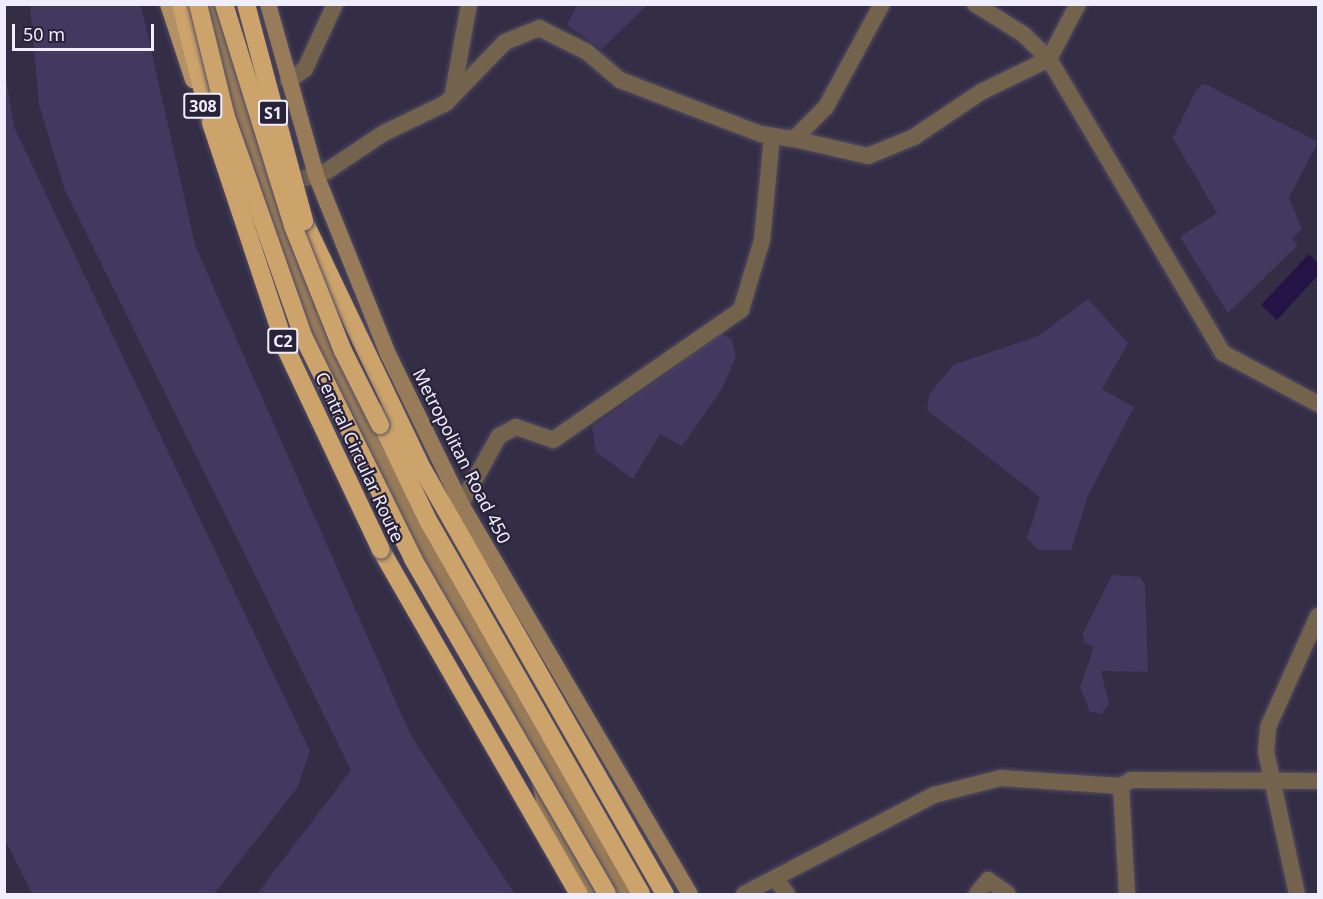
<!DOCTYPE html>
<html>
<head>
<meta charset="utf-8">
<style>
	body { margin:0 }
	#map { position:relative; width:1323px; height:899px; overflow:hidden; background:#332d45; font-family:"Noto Sans",sans-serif }
	div>[style] { position:absolute }
	.green>* { inset:0; background:#433960 }
	.water>* { inset:0; background:#241344 }
	.roads { filter:drop-shadow(0 0 2px #514c62) drop-shadow(0 0 2px #514c62) }
	.minor>* { height:16px; margin:-8px; padding:0 8px; transform-origin:8px; border-radius:8px; background:#73624c }
	.tertiary>* { height:16px; margin:-8px; padding:0 8px; transform-origin:8px; border-radius:8px; background:#73624c }
	.secondary>* { height:16px; margin:-8px; padding:0 8px; transform-origin:8px; border-radius:8px; background:#987c5a }
	.primary>* { height:16px; margin:-8px; padding:0 8px; transform-origin:8px; border-radius:8px; background:#b49164 }
	.motorway>* { height:18px; margin:-9px; padding:0 9px; transform-origin:9px; border-radius:9px; background:#cda36c }
	.bridges { filter:drop-shadow(0 0 2px #514c62) drop-shadow(0 0 2px #514c62) }
	.motorway-bridge>* { height:18px; margin:-9px; padding:0 9px; transform-origin:9px; border-radius:9px; background:#cda36c }
	span { translate:-50% -50%; white-space:nowrap; text-align:center; line-height:1.15; -webkit-text-stroke:4.5px #29233a; paint-order:stroke }
	.shield-label span { padding:2px 4px; background:#29233a; border:2px solid; border-radius:4px; -webkit-text-stroke-width:0 }
	.shield-label { font-size:16px; color:#f0edfd; font-weight:700 }
	.street-label { font-size:18px; color:#f0edfd }
	.frame { position:absolute; inset:0; border:6px solid #f0edfd; pointer-events:none }
	.scale { position:absolute; left:12px; top:24px; width:142px; height:27px; box-sizing:border-box; border:3px solid #f0edfd; border-top:0; padding-left:8px; font-size:18px; line-height:21px; white-space:nowrap; color:#f0edfd; -webkit-text-stroke:4px #29233a; paint-order:stroke }
</style>
</head>
<body>
<div id="map">
	<div class="green">
		<div style="clip-path:polygon(30px 5px,141px 5px,195px 245px,411px 736px,515px 894px,257px 894px,351px 770px,64px 188px,39px 104px)"></div>
		<div style="clip-path:polygon(577px 5px,577px 4px,647px 5px,602px 49px,567px 25px)"></div>
		<div style="clip-path:polygon(4px 65px,14px 127px,310px 751px,297px 788px,214px 894px,32px 894px,5px 839px)"></div>
		<div style="clip-path:polygon(1205px 84px,1318px 142px,1289px 198px,1302px 229px,1292px 239px,1298px 245px,1228px 313px,1180px 237px,1217px 213px,1173px 138px,1197px 88px)"></div>
		<div style="clip-path:polygon(1088px 299px,1128px 343px,1102px 389px,1134px 407px,1088px 496px,1071px 550px,1038px 550px,1027px 538px,1040px 497px,927px 410px,929px 395px,953px 365px,1038px 336px)"></div>
		<div style="clip-path:polygon(721px 334px,731px 338px,736px 356px,722px 389px,682px 446px,660px 434px,633px 479px,596px 452px,592px 427px)"></div>
		<div style="clip-path:polygon(1112px 575px,1140px 577px,1145px 585px,1148px 672px,1101px 671px,1109px 704px,1101px 714px,1090px 712px,1080px 687px,1094px 647px,1084px 642px,1083px 633px)"></div>
	</div>
	<div class="water">
		<div style="clip-path:polygon(1309px 254px,1318px 263px,1318px 275px,1277px 320px,1261px 305px)"></div>
	</div>
	<div class="roads">
		<div class="minor">
			<div style="left:975px;top:4px;width:57px;rotate:32deg"></div>
			<div style="left:1023px;top:34px;width:36px;rotate:44deg"></div>
			<div style="left:1049px;top:59px;width:342px;rotate:59.4deg"></div>
			<div style="left:1223px;top:353px;width:108px;rotate:28.2deg"></div>
			<div style="left:288px;top:81px;width:21px;rotate:-35deg"></div>
			<div style="left:305px;top:69px;width:72px;rotate:-65.2deg"></div>
			<div style="left:453px;top:93px;width:90px;rotate:-79.8deg"></div>
			<div style="left:794px;top:139px;width:76px;rotate:12.9deg"></div>
			<div style="left:868px;top:156px;width:50px;rotate:-22.4deg"></div>
			<div style="left:914px;top:137px;width:81px;rotate:-33.9deg"></div>
			<div style="left:981px;top:92px;width:76px;rotate:-25.9deg"></div>
			<div style="left:1049px;top:59px;width:62px;rotate:-62.2deg"></div>
			<div style="left:461px;top:504px;width:78px;rotate:-60.8deg"></div>
			<div style="left:499px;top:436px;width:19px;rotate:-28deg"></div>
			<div style="left:516px;top:427px;width:39px;rotate:19deg"></div>
			<div style="left:553px;top:440px;width:229px;rotate:-34.7deg"></div>
			<div style="left:741px;top:310px;width:73px;rotate:-73.3deg"></div>
			<div style="left:762px;top:240px;width:103px;rotate:-84.5deg"></div>
			<div style="left:1121px;top:786px;width:108px;rotate:86.8deg"></div>
			<div style="left:775px;top:879px;width:19px;rotate:51deg"></div>
			<div style="left:744px;top:894px;width:214px;rotate:-27.5deg"></div>
			<div style="left:934px;top:795px;width:69px;rotate:-14.2deg"></div>
			<div style="left:1001px;top:778px;width:120px;rotate:3.8deg"></div>
			<div style="left:1121px;top:786px;width:12px;rotate:-31deg"></div>
			<div style="left:1131px;top:780px;width:187px;rotate:0.3deg"></div>
			<div style="left:977px;top:894px;width:18px;rotate:-52deg"></div>
			<div style="left:988px;top:880px;width:24px;rotate:35deg"></div>
			<div style="left:1297px;top:894px;width:145px;rotate:-102.3deg"></div>
			<div style="left:1266px;top:752px;width:25px;rotate:-85deg"></div>
			<div style="left:1268px;top:727px;width:122px;rotate:-65.8deg"></div>
		</div>
		<div class="tertiary">
			<div style="left:282px;top:185px;width:47px;rotate:-17.3deg"></div>
			<div style="left:327px;top:171px;width:69px;rotate:-33.7deg"></div>
			<div style="left:384px;top:133px;width:69px;rotate:-25.8deg"></div>
			<div style="left:446px;top:103px;width:85px;rotate:-46deg"></div>
			<div style="left:505px;top:42px;width:37px;rotate:-22deg"></div>
			<div style="left:539px;top:28px;width:54px;rotate:26.6deg"></div>
			<div style="left:587px;top:52px;width:43px;rotate:40.3deg"></div>
			<div style="left:620px;top:80px;width:151px;rotate:21deg"></div>
			<div style="left:761px;top:134px;width:33px;rotate:9deg"></div>
			<div style="left:794px;top:139px;width:45px;rotate:-45deg"></div>
			<div style="left:826px;top:107px;width:117px;rotate:-61.5deg"></div>
		</div>
		<div class="secondary">
			<div style="left:210px;top:4px;width:223px;rotate:73.6deg"></div>
			<div style="left:273px;top:218px;width:162px;rotate:68.2deg"></div>
			<div style="left:333px;top:368px;width:183px;rotate:63deg"></div>
			<div style="left:416px;top:531px;width:418px;rotate:60.3deg"></div>
			<div style="left:268px;top:4px;width:178px;rotate:74.3deg"></div>
			<div style="left:316px;top:175px;width:193px;rotate:68.1deg"></div>
			<div style="left:388px;top:354px;width:167px;rotate:64deg"></div>
			<div style="left:461px;top:504px;width:452px;rotate:59.6deg"></div>
			<div style="left:540px;top:780px;width:36px;rotate:79deg"></div>
			<div style="left:547px;top:815px;width:91px;rotate:60.3deg"></div>
		</div>
		<div class="primary">
			<div style="left:168px;top:4px;width:80px;rotate:71.8deg"></div>
		</div>
		<div class="motorway">
			<div style="left:181px;top:4px;width:123px;rotate:75.9deg"></div>
			<div style="left:304px;top:221px;width:276px;rotate:64.5deg"></div>
			<div style="left:423px;top:470px;width:488px;rotate:60.3deg"></div>
			<div style="left:375px;top:411px;width:123px;rotate:64.1deg"></div>
			<div style="left:429px;top:522px;width:428px;rotate:60.3deg"></div>
			<div style="left:381px;top:550px;width:397px;rotate:60.1deg"></div>
		</div>
	</div>
	<div class="bridges">
		<div class="motorway-bridge">
			<div style="left:198px;top:4px;width:116px;rotate:76.1deg"></div>
			<div style="left:226px;top:117px;width:234px;rotate:70.6deg"></div>
			<div style="left:304px;top:338px;width:246px;rotate:63.7deg"></div>
			<div style="left:413px;top:559px;width:387px;rotate:59.9deg"></div>
			<div style="left:224px;top:4px;width:232px;rotate:72.7deg"></div>
			<div style="left:293px;top:226px;width:135px;rotate:68.2deg"></div>
			<div style="left:343px;top:351px;width:83px;rotate:63.4deg"></div>
			<div style="left:246px;top:4px;width:225px;rotate:75deg"></div>
			<div style="left:211px;top:123px;width:238px;rotate:71.6deg"></div>
			<div style="left:286px;top:349px;width:222px;rotate:64.7deg"></div>
		</div>
	</div>
	<div class="shield-label">
		<span style="left:203px;top:106px">308</span>
		<span style="left:273px;top:113px">S1</span>
		<span style="left:283px;top:341px">C2</span>
	</div>
	<div class="street-label">
		<span style="left:462px;top:456px;rotate:63deg">Metropolitan Road 450</span>
		<span style="left:360px;top:457px;rotate:65deg">Central Circular Route</span>
	</div>
	<div class="frame"></div>
	<div class="scale">50 m</div>
</div>
</body>
</html>
